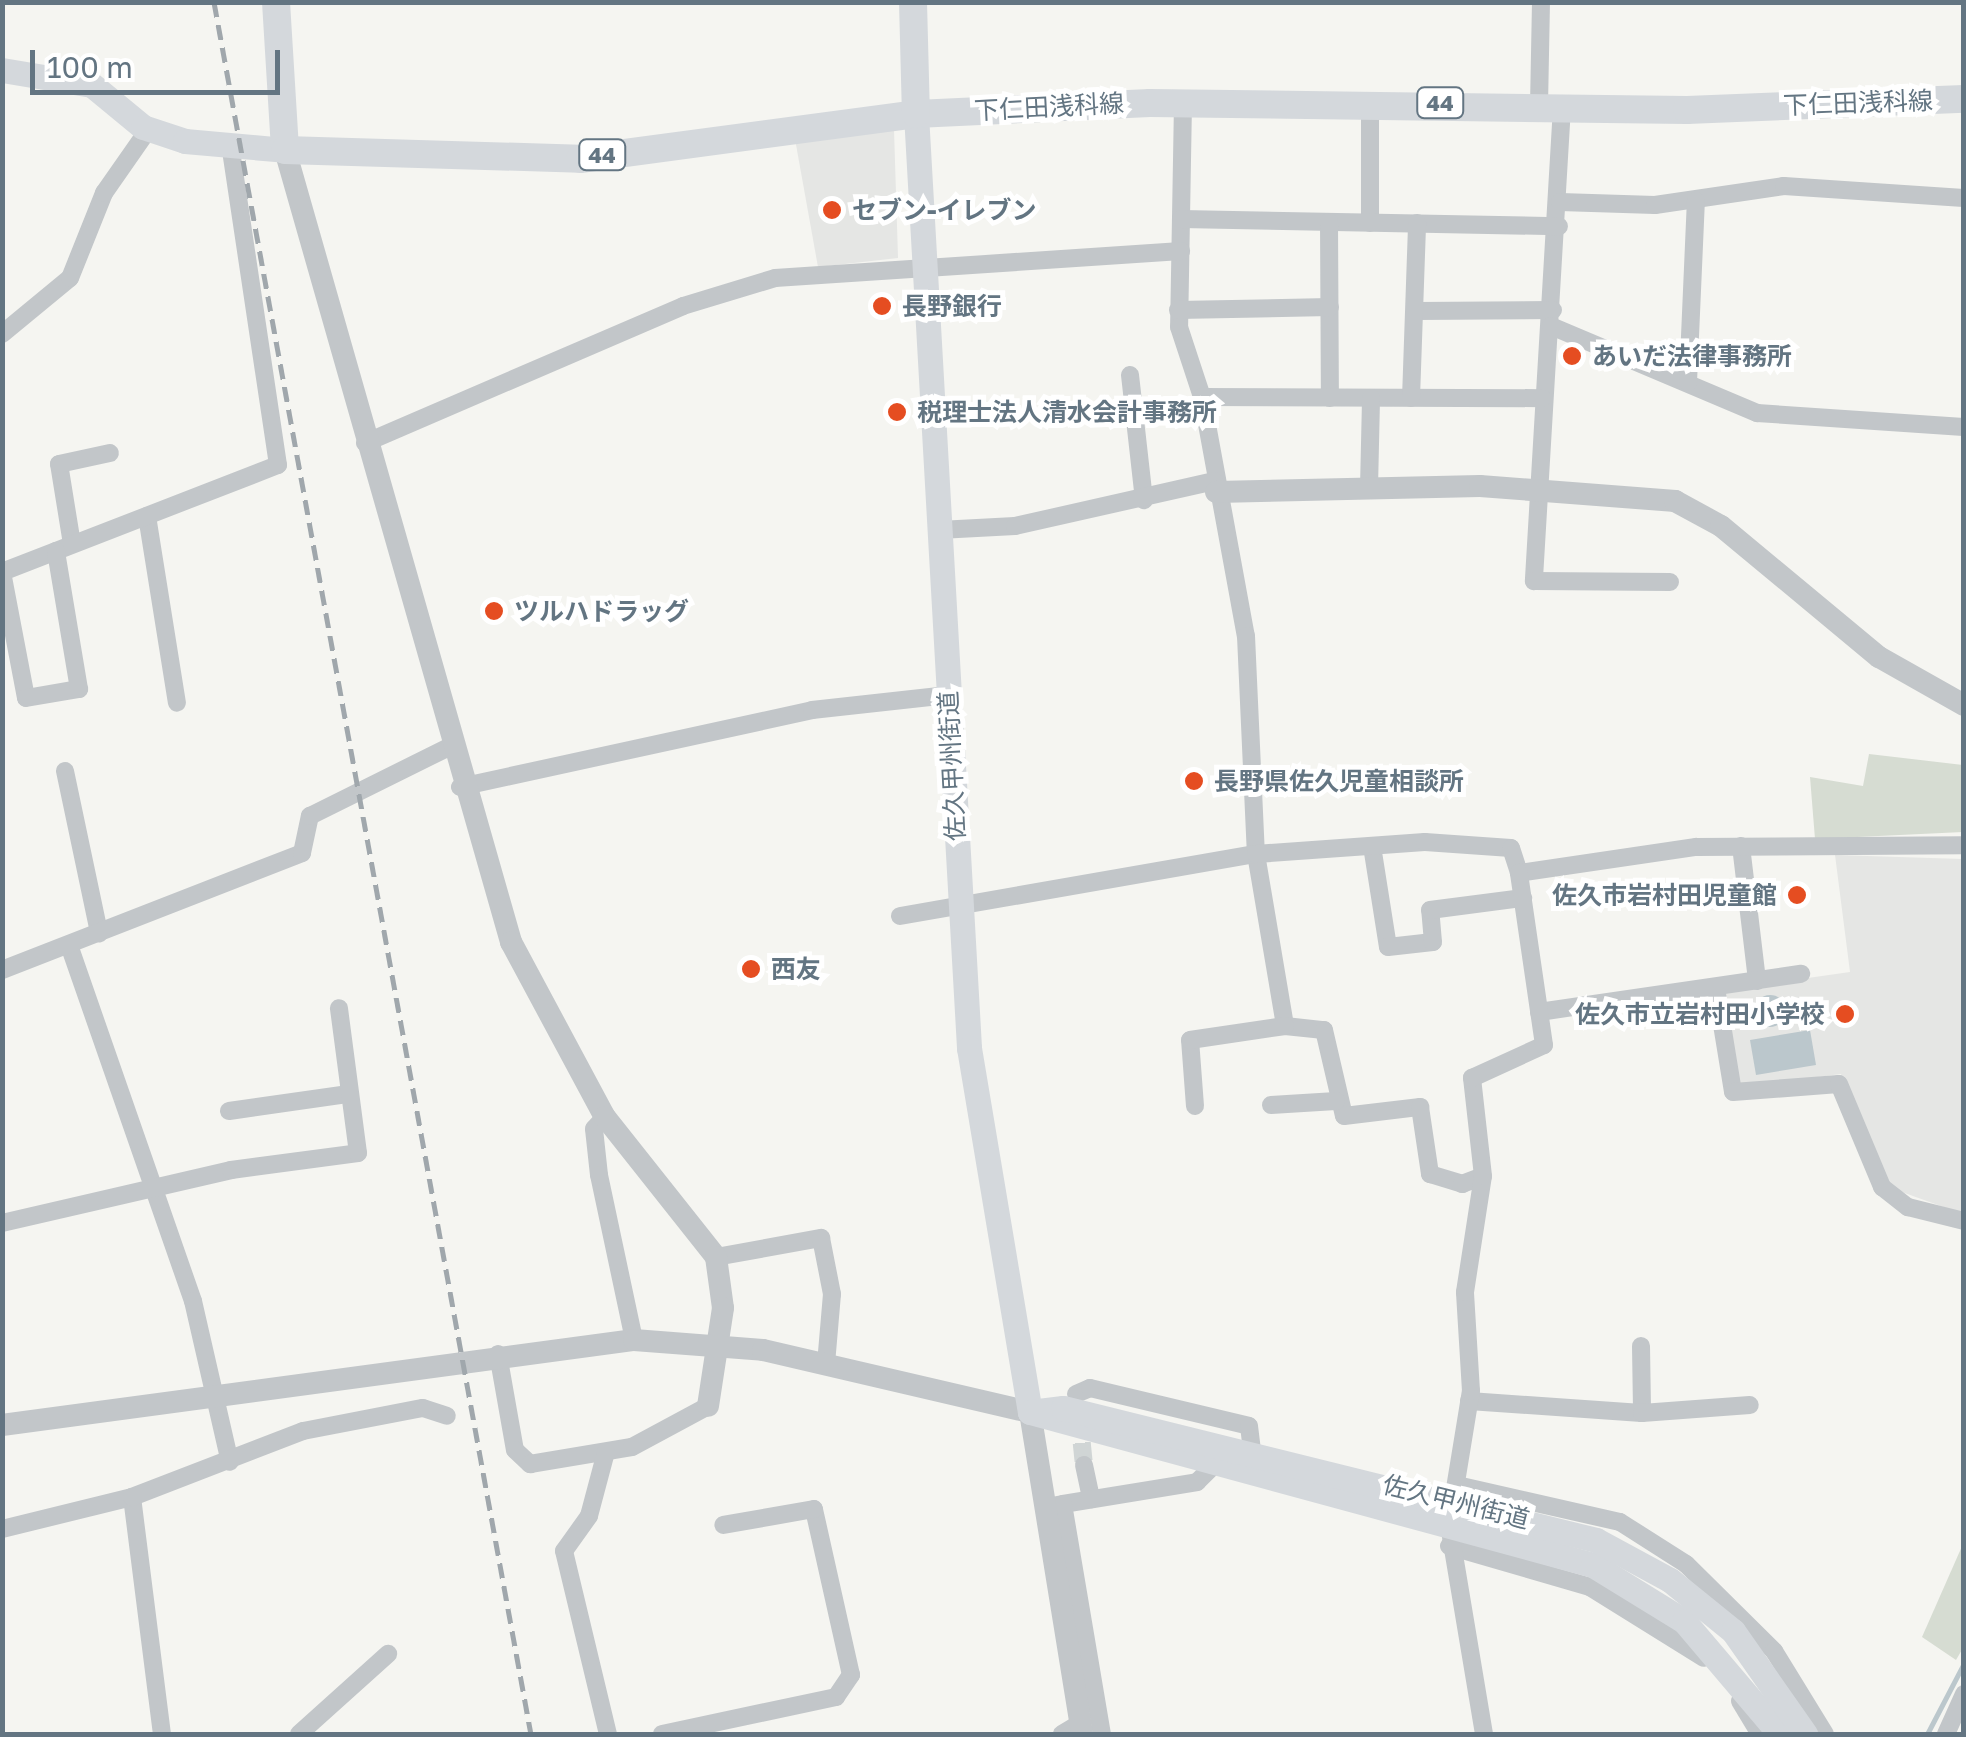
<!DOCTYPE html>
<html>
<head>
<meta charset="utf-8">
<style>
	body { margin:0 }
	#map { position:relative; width:1966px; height:1737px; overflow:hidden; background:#f5f5f1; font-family:"Golos Text","Noto Sans JP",sans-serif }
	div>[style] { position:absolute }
	.built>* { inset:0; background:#e5e6e4 }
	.green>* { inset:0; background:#d6dcd2 }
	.water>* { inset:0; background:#bbc7cc }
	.round { border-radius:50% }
	.stream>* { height:5px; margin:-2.5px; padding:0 2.5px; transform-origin:2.5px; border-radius:2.5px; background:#bbc7cc }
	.minor-tunnel>* { height:18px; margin-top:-9px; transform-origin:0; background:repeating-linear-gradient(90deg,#d0d5d5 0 18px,transparent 0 27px) }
	.minor>* { height:18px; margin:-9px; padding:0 9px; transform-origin:9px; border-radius:9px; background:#c2c6c9 }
	.tertiary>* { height:22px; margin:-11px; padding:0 11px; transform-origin:11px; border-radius:11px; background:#c2c6c9 }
	.secondary>* { height:25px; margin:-12.5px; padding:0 12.5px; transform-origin:12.5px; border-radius:12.5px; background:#d4d8dc }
	.primary>* { height:28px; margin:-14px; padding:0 14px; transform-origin:14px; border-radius:14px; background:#d4d8dc }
	.rail>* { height:5px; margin-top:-2.5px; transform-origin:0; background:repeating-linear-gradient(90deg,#a0a7ac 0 15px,transparent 0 23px) }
	.dots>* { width:28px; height:28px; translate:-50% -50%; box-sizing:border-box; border:5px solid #fff; border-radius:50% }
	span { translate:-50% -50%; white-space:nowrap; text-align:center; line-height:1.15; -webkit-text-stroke:10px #fff; paint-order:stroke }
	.shield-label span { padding:2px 8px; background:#fff; border:2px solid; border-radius:8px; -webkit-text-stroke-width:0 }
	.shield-label { font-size:22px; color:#637582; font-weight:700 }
	.street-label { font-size:25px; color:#637582 }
	.poi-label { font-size:25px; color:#637582; font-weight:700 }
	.left { translate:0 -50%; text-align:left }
	.right { translate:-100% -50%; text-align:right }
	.frame { position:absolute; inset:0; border:5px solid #637582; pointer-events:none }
	.scale { position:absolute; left:30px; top:50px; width:250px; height:45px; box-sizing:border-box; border:5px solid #637582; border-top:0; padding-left:12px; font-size:30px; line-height:35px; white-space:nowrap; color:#637582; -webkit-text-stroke:8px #fff; paint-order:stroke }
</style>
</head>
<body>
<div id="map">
	<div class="built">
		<div style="clip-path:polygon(894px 130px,898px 258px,818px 267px,795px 139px)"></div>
		<div style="clip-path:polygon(1835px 855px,1963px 859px,1963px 1214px,1888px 1187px,1841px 1074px,1738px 1087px,1724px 990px,1850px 972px)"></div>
	</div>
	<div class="green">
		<div style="clip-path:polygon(1869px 754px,1963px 765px,1963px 832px,1815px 839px,1810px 777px,1863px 786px)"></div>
		<div style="clip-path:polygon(1963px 1544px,1963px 1648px,1956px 1660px,1922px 1637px)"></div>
	</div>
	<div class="water">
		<div class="round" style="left:1754px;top:995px;width:32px;height:32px"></div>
		<div style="clip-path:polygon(1810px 1030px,1816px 1065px,1756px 1075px,1750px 1040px)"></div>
	</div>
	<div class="stream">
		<div style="left:1927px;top:1734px;width:80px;rotate:-62.5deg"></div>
	</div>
	<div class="minor-tunnel">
		<div style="left:1079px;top:1416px;width:49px;rotate:84.2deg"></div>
	</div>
	<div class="minor">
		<div style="left:1370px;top:102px;width:121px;rotate:90deg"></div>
		<div style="left:1183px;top:103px;width:224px;rotate:91deg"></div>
		<div style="left:1179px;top:327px;width:74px;rotate:71.8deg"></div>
		<div style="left:1202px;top:397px;width:243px;rotate:79.6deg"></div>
		<div style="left:1246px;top:636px;width:218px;rotate:87.4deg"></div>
		<div style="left:1256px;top:854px;width:174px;rotate:80.4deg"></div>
		<div style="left:1285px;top:1026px;width:39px;rotate:6deg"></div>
		<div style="left:1324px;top:1030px;width:88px;rotate:76.9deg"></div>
		<div style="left:1344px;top:1116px;width:77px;rotate:-6.8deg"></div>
		<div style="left:1420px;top:1107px;width:68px;rotate:81.5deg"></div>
		<div style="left:1430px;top:1174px;width:34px;rotate:17deg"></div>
		<div style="left:1462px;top:1184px;width:22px;rotate:-21deg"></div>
		<div style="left:1539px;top:106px;width:104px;rotate:-88.9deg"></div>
		<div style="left:1562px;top:107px;width:475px;rotate:93.4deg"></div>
		<div style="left:1534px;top:581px;width:136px;rotate:0.4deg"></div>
		<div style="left:1560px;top:202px;width:95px;rotate:1.8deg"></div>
		<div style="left:1655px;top:205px;width:130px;rotate:-8.4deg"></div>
		<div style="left:1784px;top:186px;width:180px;rotate:3.8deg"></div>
		<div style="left:1181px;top:219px;width:378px;rotate:1.1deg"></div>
		<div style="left:1329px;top:222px;width:176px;rotate:89.7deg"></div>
		<div style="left:1178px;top:310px;width:152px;rotate:-1.1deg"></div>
		<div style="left:1417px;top:311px;width:136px;rotate:-0.4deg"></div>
		<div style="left:1551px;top:326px;width:224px;rotate:22.9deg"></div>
		<div style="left:1757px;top:413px;width:207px;rotate:3.9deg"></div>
		<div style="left:2px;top:334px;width:88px;rotate:-39.5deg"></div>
		<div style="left:70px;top:278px;width:92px;rotate:-68.2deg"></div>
		<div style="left:104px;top:193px;width:77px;rotate:-55.1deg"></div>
		<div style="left:1130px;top:375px;width:126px;rotate:83.6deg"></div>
		<div style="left:1688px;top:382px;width:181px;rotate:-87.5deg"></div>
		<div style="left:1202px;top:397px;width:340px;rotate:0.2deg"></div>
		<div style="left:1411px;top:398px;width:175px;rotate:-88deg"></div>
		<div style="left:365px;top:443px;width:346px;rotate:-23.3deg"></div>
		<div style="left:683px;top:306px;width:96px;rotate:-16.9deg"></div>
		<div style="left:775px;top:278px;width:407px;rotate:-3.8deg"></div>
		<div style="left:1369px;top:488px;width:90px;rotate:-88.7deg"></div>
		<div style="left:147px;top:516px;width:189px;rotate:80.9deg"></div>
		<div style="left:939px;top:530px;width:76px;rotate:-3deg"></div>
		<div style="left:1015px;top:526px;width:204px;rotate:-12.7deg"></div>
		<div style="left:72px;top:544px;width:81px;rotate:-99.2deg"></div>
		<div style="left:59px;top:464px;width:52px;rotate:-12.2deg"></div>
		<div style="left:2px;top:572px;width:296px;rotate:-21.2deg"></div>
		<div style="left:278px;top:465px;width:317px;rotate:-98.5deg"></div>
		<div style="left:2px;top:572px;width:128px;rotate:79.2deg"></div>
		<div style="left:26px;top:698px;width:54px;rotate:-9.6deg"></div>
		<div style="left:79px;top:689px;width:140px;rotate:-99.5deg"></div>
		<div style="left:65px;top:771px;width:166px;rotate:78.1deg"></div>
		<div style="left:460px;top:787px;width:360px;rotate:-12.3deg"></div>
		<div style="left:812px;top:710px;width:137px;rotate:-6.3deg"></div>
		<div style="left:1372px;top:846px;width:102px;rotate:81deg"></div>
		<div style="left:1388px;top:947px;width:45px;rotate:-6.3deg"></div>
		<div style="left:1433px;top:942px;width:32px;rotate:-95deg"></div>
		<div style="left:1430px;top:910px;width:94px;rotate:-7.4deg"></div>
		<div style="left:1741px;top:846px;width:136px;rotate:83.2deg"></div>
		<div style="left:900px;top:916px;width:361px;rotate:-9.9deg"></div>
		<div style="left:1256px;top:854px;width:169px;rotate:-4.1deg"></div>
		<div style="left:1425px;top:842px;width:86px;rotate:4deg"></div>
		<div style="left:1511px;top:848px;width:26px;rotate:72deg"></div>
		<div style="left:1519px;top:873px;width:179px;rotate:-8.4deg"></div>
		<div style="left:1696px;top:847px;width:268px;rotate:-0.4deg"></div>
		<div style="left:69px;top:945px;width:377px;rotate:70.8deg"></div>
		<div style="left:193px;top:1301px;width:165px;rotate:77.1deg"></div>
		<div style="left:2px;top:970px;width:322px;rotate:-21.3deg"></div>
		<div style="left:302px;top:853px;width:38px;rotate:-78deg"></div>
		<div style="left:310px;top:816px;width:155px;rotate:-26.4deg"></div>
		<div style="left:1716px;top:988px;width:105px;rotate:80.7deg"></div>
		<div style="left:1733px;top:1092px;width:106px;rotate:-4.3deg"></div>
		<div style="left:1839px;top:1084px;width:112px;rotate:67.3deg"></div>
		<div style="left:1882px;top:1187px;width:33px;rotate:38deg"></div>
		<div style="left:1908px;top:1207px;width:58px;rotate:14deg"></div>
		<div style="left:1539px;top:1012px;width:265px;rotate:-8.3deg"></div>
		<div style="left:1271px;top:1105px;width:65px;rotate:-3.5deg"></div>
		<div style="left:1195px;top:1106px;width:66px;rotate:-94.3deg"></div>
		<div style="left:1190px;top:1040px;width:96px;rotate:-8.4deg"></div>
		<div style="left:229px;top:1111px;width:121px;rotate:-8.1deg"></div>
		<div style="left:605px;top:1117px;width:16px;rotate:133deg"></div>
		<div style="left:594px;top:1129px;width:46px;rotate:83.8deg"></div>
		<div style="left:599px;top:1175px;width:169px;rotate:78deg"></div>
		<div style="left:2px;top:1223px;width:235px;rotate:-13deg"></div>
		<div style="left:231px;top:1170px;width:128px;rotate:-7.6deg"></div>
		<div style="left:358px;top:1153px;width:146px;rotate:-97.5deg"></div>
		<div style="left:716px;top:1257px;width:107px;rotate:-10.3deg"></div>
		<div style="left:821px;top:1238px;width:57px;rotate:78.9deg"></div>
		<div style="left:832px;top:1294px;width:70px;rotate:94.9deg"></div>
		<div style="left:1641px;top:1346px;width:67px;rotate:89.1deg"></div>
		<div style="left:498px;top:1354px;width:97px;rotate:80deg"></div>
		<div style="left:515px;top:1450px;width:21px;rotate:43deg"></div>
		<div style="left:530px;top:1464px;width:103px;rotate:-9.5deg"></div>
		<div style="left:632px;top:1447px;width:86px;rotate:-28.3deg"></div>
		<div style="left:1076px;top:1394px;width:15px;rotate:-23deg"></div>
		<div style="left:1090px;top:1388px;width:163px;rotate:13.4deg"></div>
		<div style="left:1249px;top:1426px;width:26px;rotate:83deg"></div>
		<div style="left:1469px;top:1401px;width:173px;rotate:4deg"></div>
		<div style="left:1642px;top:1413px;width:108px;rotate:-4.2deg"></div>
		<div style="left:606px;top:1452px;width:66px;rotate:104.9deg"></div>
		<div style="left:589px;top:1516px;width:43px;rotate:125.5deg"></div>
		<div style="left:564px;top:1551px;width:188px;rotate:76.5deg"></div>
		<div style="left:1084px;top:1465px;width:35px;rotate:78deg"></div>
		<div style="left:1457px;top:1485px;width:167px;rotate:12.8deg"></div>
		<div style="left:1620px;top:1522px;width:78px;rotate:32.5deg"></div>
		<div style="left:1686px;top:1564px;width:124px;rotate:44.7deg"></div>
		<div style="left:1774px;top:1651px;width:97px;rotate:58.4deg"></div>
		<div style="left:132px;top:1497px;width:239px;rotate:82.8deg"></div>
		<div style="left:1063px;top:1504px;width:136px;rotate:-9.3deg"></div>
		<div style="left:1197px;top:1482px;width:24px;rotate:-45deg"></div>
		<div style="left:1046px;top:1507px;width:17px;rotate:-10deg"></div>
		<div style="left:1063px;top:1504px;width:233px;rotate:80.4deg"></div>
		<div style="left:2px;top:1529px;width:134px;rotate:-13.8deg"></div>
		<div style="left:132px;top:1497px;width:183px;rotate:-21.1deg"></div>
		<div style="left:303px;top:1431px;width:122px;rotate:-10.9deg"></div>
		<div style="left:423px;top:1408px;width:25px;rotate:18deg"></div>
		<div style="left:1449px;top:1546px;width:147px;rotate:16.2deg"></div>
		<div style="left:1590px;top:1587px;width:134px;rotate:31.9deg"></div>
		<div style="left:1740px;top:1701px;width:39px;rotate:59deg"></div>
		<div style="left:299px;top:1734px;width:120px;rotate:-42deg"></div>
		<div style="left:662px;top:1734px;width:178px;rotate:-12deg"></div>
		<div style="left:836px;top:1697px;width:27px;rotate:-56deg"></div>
		<div style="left:851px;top:1675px;width:170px;rotate:-102.6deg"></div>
		<div style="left:814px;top:1509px;width:92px;rotate:170deg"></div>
		<div style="left:1062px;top:1734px;width:21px;rotate:-31deg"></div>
		<div style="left:1484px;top:1734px;width:212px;rotate:-99.5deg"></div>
		<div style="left:1449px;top:1525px;width:136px;rotate:-80.7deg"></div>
		<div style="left:1471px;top:1391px;width:99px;rotate:-93.5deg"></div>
		<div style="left:1465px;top:1292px;width:117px;rotate:-81.2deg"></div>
		<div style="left:1483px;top:1176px;width:99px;rotate:-96.4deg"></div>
		<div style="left:1472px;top:1078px;width:79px;rotate:-24.6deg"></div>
		<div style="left:1544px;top:1045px;width:174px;rotate:-98.3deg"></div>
		<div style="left:1946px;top:1734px;width:44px;rotate:-65.8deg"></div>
	</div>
	<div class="tertiary">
		<div style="left:285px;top:150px;width:824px;rotate:74.07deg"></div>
		<div style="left:511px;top:942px;width:199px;rotate:61.8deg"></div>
		<div style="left:605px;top:1117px;width:179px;rotate:51.6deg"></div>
		<div style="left:716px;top:1257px;width:51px;rotate:82.2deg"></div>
		<div style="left:723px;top:1308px;width:99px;rotate:98.7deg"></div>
		<div style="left:1216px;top:492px;width:264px;rotate:-1.3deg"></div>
		<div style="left:1480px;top:486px;width:196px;rotate:4.4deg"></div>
		<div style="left:1675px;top:501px;width:52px;rotate:28.5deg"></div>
		<div style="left:1721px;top:526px;width:205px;rotate:39.7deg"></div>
		<div style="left:1879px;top:657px;width:98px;rotate:29.5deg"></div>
		<div style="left:2px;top:1425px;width:638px;rotate:-7.66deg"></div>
		<div style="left:634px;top:1340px;width:129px;rotate:4.4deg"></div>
		<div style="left:763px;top:1350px;width:274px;rotate:13.1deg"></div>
		<div style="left:1030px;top:1412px;width:326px;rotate:80.8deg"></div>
	</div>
	<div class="secondary">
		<div style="left:2px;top:70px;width:91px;rotate:9.5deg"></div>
		<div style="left:92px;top:85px;width:66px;rotate:39.5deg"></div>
		<div style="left:143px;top:127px;width:44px;rotate:18.4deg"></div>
		<div style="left:185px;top:141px;width:100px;rotate:5.1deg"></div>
		<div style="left:916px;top:114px;width:936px;rotate:86.75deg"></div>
		<div style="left:969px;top:1048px;width:369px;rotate:80.5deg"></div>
		<div style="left:1030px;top:1412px;width:583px;rotate:15.2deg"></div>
		<div style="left:1593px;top:1565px;width:107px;rotate:31.6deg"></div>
		<div style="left:1684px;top:1621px;width:148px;rotate:49.7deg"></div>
		<div style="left:1030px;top:1412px;width:33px;rotate:-7deg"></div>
		<div style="left:1063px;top:1408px;width:549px;rotate:13.91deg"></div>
		<div style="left:1596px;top:1540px;width:84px;rotate:28.4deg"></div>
		<div style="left:1670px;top:1580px;width:81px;rotate:39deg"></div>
		<div style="left:1733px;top:1631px;width:126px;rotate:55deg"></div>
	</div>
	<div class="primary">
		<div style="left:276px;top:2px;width:148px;rotate:86.5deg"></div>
		<div style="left:285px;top:150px;width:295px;rotate:1.7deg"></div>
		<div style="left:580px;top:159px;width:339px;rotate:-7.6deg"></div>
		<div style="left:916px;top:114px;width:234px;rotate:-2.7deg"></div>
		<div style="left:1150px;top:103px;width:537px;rotate:0.75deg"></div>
		<div style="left:1687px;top:110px;width:277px;rotate:-2.3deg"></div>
		<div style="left:913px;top:2px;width:112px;rotate:88.5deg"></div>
	</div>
	<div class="rail">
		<div style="left:214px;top:2px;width:1761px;rotate:79.63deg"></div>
	</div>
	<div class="dots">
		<div style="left:832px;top:210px;background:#e54d21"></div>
		<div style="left:882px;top:306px;background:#e54d21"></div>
		<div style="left:1572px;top:356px;background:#e54d21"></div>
		<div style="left:897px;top:412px;background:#e54d21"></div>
		<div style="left:494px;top:611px;background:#e54d21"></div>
		<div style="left:1194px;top:781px;background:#e54d21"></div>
		<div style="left:1797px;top:895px;background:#e54d21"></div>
		<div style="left:751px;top:969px;background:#e54d21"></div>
		<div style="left:1845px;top:1014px;background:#e54d21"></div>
	</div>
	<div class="shield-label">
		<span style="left:1440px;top:103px">44</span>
		<span style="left:602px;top:155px">44</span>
	</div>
	<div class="street-label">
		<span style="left:1858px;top:103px;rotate:-2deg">下仁田浅科線</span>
		<span style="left:1049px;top:107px;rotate:-3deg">下仁田浅科線</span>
		<span style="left:952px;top:766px;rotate:-93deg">佐久甲州街道</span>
		<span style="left:1456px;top:1502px;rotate:14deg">佐久甲州街道</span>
	</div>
	<div class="poi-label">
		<span class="left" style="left:852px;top:210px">セブン-イレブン</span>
		<span class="left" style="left:902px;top:306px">長野銀行</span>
		<span class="left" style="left:1592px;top:356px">あいだ法律事務所</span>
		<span class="left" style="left:917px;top:412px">税理士法人清水会計事務所</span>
		<span class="left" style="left:514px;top:611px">ツルハドラッグ</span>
		<span class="left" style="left:1214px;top:781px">長野県佐久児童相談所</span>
		<span class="right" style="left:1777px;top:895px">佐久市岩村田児童館</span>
		<span class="left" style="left:771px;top:969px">西友</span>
		<span class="right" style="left:1825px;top:1014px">佐久市立岩村田小学校</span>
	</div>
	<div class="frame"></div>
	<div class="scale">100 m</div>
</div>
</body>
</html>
